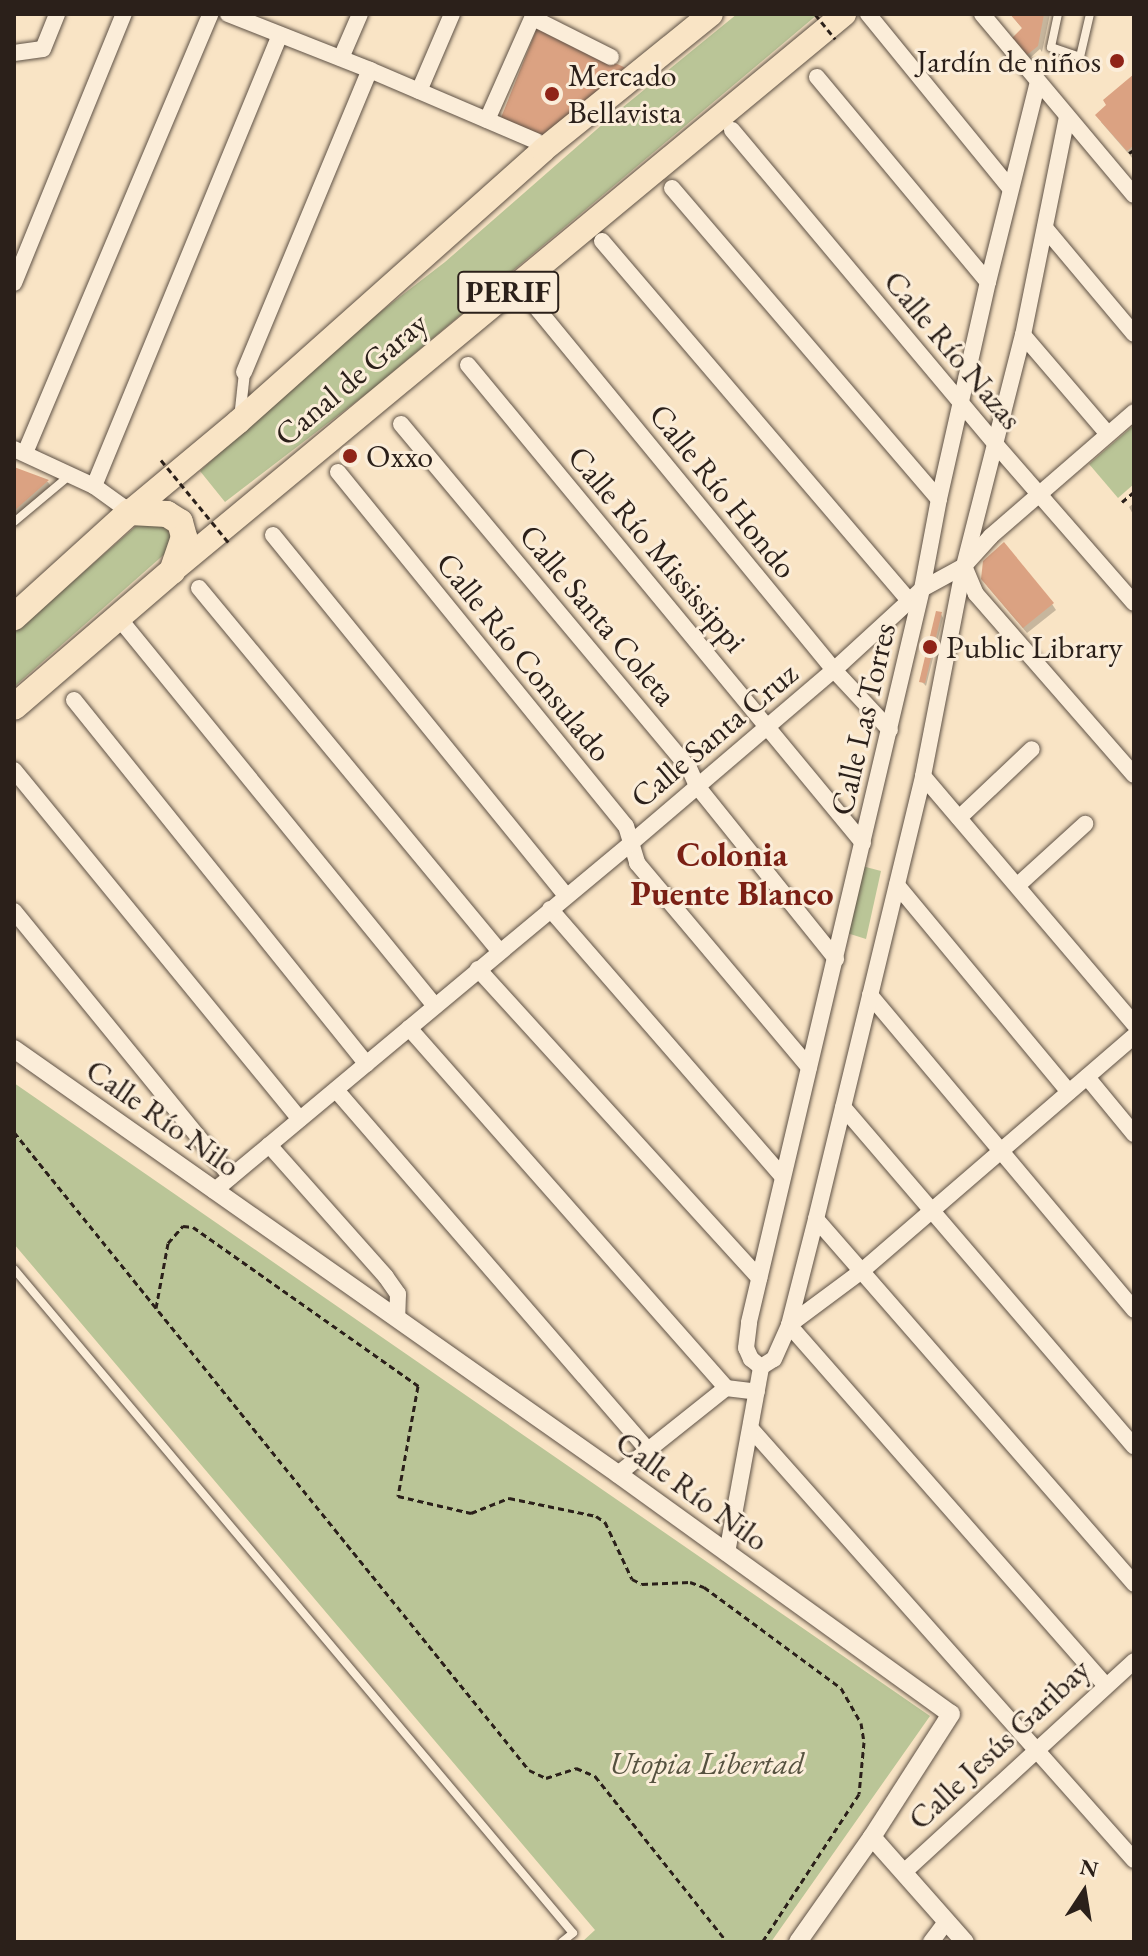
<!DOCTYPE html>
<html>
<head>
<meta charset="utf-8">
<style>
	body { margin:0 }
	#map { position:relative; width:1148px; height:1956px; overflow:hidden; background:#f9e4c5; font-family:"EB Garamond",serif }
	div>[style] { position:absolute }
	.green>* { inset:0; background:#bac597 }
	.shadow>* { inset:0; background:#0003 }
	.building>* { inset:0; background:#dba282 }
	.path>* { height:3px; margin-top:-1.5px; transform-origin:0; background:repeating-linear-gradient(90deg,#2b201a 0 6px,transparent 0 10px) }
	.roads { filter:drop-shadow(0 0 2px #5e5145) drop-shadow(0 0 2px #5e5145) }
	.service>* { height:8px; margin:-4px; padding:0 4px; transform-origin:4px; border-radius:4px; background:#fbedd9 }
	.pedestrian>* { height:11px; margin:-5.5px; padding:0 5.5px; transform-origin:5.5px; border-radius:5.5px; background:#fbedd9 }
	.minor>* { height:16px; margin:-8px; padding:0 8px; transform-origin:8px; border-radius:8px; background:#fbedd9 }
	.tertiary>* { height:18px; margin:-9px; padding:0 9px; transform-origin:9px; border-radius:9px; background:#fbedd9 }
	.primary>* { height:24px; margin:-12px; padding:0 12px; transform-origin:12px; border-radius:12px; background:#f9e4c5 }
	.trunk>* { height:26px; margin:-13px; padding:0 13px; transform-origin:13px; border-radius:13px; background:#f9e4c5 }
	.path-bridge>* { height:3px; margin-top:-1.5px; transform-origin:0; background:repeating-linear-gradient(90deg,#2b201a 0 6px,transparent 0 10px) }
	.dots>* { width:22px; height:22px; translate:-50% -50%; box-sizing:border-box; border:4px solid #fbedd9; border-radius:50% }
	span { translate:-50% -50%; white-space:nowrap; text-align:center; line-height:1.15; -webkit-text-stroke:6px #fbedd9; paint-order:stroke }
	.shield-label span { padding:2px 6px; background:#fbedd9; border:2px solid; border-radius:6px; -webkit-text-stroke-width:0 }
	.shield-label { font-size:30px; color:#2b201a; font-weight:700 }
	.poi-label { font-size:32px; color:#2b201a }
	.right { translate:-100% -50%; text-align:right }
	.left { translate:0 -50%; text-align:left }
	.street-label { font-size:32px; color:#2b201a }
	.park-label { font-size:32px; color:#565240; font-style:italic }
	.neighbourhood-label { font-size:34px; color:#7a1f14; font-weight:700 }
	.frame { position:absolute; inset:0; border:16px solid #2b201a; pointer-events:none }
	.north { position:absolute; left:1044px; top:1852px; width:80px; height:80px; -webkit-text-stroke:6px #fbedd9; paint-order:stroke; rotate:12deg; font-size:22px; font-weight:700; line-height:32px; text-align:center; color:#2b201a }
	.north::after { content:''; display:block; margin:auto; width:28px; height:36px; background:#2b201a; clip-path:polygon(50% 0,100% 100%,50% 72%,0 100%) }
</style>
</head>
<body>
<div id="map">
	<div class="green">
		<div style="clip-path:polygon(737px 14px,818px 14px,370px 391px,225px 502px,200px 471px,331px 350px,445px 262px,612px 116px)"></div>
		<div style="clip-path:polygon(1134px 425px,1134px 484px,1118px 498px,1089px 464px)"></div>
		<div style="clip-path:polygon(144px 519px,172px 528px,174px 539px,168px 551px,14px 687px,14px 633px)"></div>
		<div style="clip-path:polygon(862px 866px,881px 871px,866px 939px,847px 933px)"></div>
		<div style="clip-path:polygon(14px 1083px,930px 1716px,771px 1942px,582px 1942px,595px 1930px,14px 1244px)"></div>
	</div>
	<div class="shadow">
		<div style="clip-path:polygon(1010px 14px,1050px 14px,1042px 52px,1040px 49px,1030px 58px,1016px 42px,1023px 29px)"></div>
		<div style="clip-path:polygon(1134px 76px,1134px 158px,1133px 159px,1101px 122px)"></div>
		<div style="clip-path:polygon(14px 469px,48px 482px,53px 490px,14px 524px)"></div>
		<div style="clip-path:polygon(1134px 503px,1134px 516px,1129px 507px)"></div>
		<div style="clip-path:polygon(987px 586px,1052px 604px,1056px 610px,1027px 633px)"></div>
		<div style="clip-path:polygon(941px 614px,943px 618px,926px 686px,921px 681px)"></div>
	</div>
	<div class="building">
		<div style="clip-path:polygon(1010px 14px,1044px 14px,1038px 46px,1027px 55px,1012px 38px,1022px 28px)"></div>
		<div style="clip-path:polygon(537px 28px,626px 68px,542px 138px,500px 120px)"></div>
		<div style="clip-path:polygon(1134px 74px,1134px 145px,1127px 151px,1095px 115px,1106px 105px,1103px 100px)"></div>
		<div style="clip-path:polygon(14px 467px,49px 480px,14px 511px)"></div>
		<div style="clip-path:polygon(1004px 542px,1054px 603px,1023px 628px,981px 579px,983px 561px)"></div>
		<div style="clip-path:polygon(936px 611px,942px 612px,925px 683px,919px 682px)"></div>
	</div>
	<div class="path">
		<div style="left:1129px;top:153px;width:6px;rotate:-31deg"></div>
		<div style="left:1122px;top:502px;width:16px;rotate:-40deg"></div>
		<div style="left:14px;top:1132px;width:820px;rotate:51.09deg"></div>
		<div style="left:529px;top:1770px;width:19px;rotate:25deg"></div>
		<div style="left:546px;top:1778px;width:32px;rotate:-18deg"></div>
		<div style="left:576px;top:1768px;width:21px;rotate:23deg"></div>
		<div style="left:595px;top:1776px;width:212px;rotate:51.5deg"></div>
		<div style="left:156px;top:1308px;width:66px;rotate:-79.5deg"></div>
		<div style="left:168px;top:1243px;width:23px;rotate:-49deg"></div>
		<div style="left:183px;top:1226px;width:10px;rotate:6deg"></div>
		<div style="left:193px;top:1227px;width:276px;rotate:35.2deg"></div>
		<div style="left:418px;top:1386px;width:112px;rotate:100.3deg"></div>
		<div style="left:398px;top:1496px;width:75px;rotate:13.1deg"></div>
		<div style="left:471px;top:1513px;width:41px;rotate:-21.5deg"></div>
		<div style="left:509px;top:1498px;width:89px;rotate:11.7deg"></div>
		<div style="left:596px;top:1516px;width:11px;rotate:34deg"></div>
		<div style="left:605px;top:1522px;width:63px;rotate:64.7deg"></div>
		<div style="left:632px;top:1579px;width:11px;rotate:27deg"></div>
		<div style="left:642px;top:1584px;width:48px;rotate:-2.4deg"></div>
		<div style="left:690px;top:1582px;width:15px;rotate:20deg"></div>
		<div style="left:704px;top:1587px;width:170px;rotate:36.4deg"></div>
		<div style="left:841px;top:1688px;width:40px;rotate:60.3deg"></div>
		<div style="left:861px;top:1723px;width:19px;rotate:81deg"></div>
		<div style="left:864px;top:1742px;width:52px;rotate:95.5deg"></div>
		<div style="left:859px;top:1794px;width:177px;rotate:123.2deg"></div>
	</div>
	<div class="roads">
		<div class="service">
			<div style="left:1058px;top:14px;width:34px;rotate:102deg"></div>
			<div style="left:1051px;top:47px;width:31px;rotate:19deg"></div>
			<div style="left:1080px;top:57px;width:44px;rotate:-76.9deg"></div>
			<div style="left:14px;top:522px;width:73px;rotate:-40deg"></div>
			<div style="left:14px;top:1269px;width:868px;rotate:49.91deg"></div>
			<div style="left:573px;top:1933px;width:14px;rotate:141deg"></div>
		</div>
		<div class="pedestrian">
			<div style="left:239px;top:418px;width:46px;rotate:-83.8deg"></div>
		</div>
		<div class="minor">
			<div style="left:228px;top:14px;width:153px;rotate:21.5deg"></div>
			<div style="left:370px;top:70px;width:181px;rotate:23.2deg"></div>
			<div style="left:868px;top:14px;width:225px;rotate:50.8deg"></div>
			<div style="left:982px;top:14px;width:236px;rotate:50deg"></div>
			<div style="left:533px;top:18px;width:87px;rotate:26.6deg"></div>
			<div style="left:14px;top:53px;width:29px;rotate:-8deg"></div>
			<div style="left:43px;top:49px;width:38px;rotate:-68deg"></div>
			<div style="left:341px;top:58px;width:48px;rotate:-66.6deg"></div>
			<div style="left:817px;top:77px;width:267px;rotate:50.2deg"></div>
			<div style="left:419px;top:91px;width:84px;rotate:-66.8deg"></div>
			<div style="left:487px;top:120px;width:116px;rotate:-66.1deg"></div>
			<div style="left:732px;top:130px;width:412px;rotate:50deg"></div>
			<div style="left:997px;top:446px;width:208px;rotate:48.9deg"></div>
			<div style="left:672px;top:188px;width:410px;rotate:49.4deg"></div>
			<div style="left:1045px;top:228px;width:138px;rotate:50deg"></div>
			<div style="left:602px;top:241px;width:474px;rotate:49.5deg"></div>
			<div style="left:14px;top:283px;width:291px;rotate:-67.8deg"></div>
			<div style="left:517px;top:284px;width:499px;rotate:50.6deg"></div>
			<div style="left:834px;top:670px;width:82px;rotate:47deg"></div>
			<div style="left:1023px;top:335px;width:130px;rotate:49.4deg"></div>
			<div style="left:468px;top:365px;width:620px;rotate:50.43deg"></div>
			<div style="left:244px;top:372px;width:327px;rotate:-67.4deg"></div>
			<div style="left:401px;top:424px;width:449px;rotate:50.1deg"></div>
			<div style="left:689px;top:768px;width:20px;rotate:66deg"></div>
			<div style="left:697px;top:786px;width:222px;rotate:51.2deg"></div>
			<div style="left:14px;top:449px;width:88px;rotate:24.8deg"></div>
			<div style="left:94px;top:486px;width:44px;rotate:35.8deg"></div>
			<div style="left:25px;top:453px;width:476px;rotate:-67.1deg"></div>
			<div style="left:338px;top:472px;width:456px;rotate:50.9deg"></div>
			<div style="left:626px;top:826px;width:39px;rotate:73deg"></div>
			<div style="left:637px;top:863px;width:267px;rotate:49.9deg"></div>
			<div style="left:94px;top:486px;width:488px;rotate:-67.6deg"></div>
			<div style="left:273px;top:535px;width:465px;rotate:50.9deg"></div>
			<div style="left:964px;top:566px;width:30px;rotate:67deg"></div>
			<div style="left:976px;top:594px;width:240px;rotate:48.9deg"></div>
			<div style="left:199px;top:588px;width:471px;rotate:50.4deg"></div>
			<div style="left:118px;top:617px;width:502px;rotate:50.82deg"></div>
			<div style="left:74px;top:700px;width:467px;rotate:51.2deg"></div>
			<div style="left:14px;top:770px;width:451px;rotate:50.7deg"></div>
			<div style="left:923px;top:776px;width:326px;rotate:49.6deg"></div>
			<div style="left:959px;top:818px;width:100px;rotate:-43.4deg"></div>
			<div style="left:897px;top:885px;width:269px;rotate:50.3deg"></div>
			<div style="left:1018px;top:885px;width:91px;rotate:-42.3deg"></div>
			<div style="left:550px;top:909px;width:354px;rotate:49deg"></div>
			<div style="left:14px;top:911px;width:343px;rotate:50.8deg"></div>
			<div style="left:478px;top:969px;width:418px;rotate:47.7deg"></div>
			<div style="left:870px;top:995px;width:411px;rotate:50deg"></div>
			<div style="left:409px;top:1028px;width:480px;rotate:48.6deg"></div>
			<div style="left:726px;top:1388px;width:31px;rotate:7deg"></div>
			<div style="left:1087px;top:1077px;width:74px;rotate:50.5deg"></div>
			<div style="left:336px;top:1090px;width:475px;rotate:49.1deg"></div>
			<div style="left:843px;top:1107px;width:447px;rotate:49.4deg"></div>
			<div style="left:269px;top:1145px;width:176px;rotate:48.4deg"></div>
			<div style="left:386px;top:1277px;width:21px;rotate:55deg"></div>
			<div style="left:398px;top:1294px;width:24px;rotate:92deg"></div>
			<div style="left:214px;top:1191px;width:542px;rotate:-39.83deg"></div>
			<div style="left:630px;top:844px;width:268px;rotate:-40.5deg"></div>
			<div style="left:834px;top:670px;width:120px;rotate:-42.6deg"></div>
			<div style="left:922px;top:589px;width:48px;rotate:-28.7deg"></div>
			<div style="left:964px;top:566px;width:40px;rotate:-48deg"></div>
			<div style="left:991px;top:536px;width:189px;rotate:-40.9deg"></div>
			<div style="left:816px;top:1219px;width:484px;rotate:48.9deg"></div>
			<div style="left:789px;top:1325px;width:480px;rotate:48.7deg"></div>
			<div style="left:789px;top:1325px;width:92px;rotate:-36.6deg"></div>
			<div style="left:863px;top:1270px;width:358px;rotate:-40.8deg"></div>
			<div style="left:761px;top:1367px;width:13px;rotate:-141deg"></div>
			<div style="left:751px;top:1359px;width:12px;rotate:-114deg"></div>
			<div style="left:746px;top:1348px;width:26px;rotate:-83deg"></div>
			<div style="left:749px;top:1322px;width:753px;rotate:-76.72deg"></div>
			<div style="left:922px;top:589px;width:92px;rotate:-79.3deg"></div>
			<div style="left:939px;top:499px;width:222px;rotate:-77.3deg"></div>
			<div style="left:988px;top:282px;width:206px;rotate:-76deg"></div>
			<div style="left:761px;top:1367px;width:15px;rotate:-32deg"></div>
			<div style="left:774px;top:1359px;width:37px;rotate:-66deg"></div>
			<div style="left:789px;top:1325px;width:109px;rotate:-75.7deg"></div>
			<div style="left:816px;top:1219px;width:456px;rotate:-76.4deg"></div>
			<div style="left:923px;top:776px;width:214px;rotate:-79deg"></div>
			<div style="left:964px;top:566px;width:238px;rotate:-75.7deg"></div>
			<div style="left:1023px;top:335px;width:223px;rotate:-78.6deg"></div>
			<div style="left:752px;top:1430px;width:575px;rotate:48.38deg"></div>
			<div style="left:618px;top:1474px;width:138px;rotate:-38.5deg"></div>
			<div style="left:727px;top:1553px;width:189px;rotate:-79.6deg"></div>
			<div style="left:904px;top:1872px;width:312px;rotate:-42.5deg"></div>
			<div style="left:931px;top:1942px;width:26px;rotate:-53deg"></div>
		</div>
		<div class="tertiary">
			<div style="left:14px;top:1049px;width:739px;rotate:35.13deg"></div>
			<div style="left:618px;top:1474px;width:410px;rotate:35.8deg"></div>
			<div style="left:951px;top:1714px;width:146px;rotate:122.7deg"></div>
			<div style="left:872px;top:1837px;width:128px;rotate:125.2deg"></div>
			<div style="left:872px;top:1837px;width:140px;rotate:48.5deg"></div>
		</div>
		<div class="primary">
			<div style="left:130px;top:512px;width:141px;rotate:-39.8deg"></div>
			<div style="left:238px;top:422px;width:409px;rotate:-41.7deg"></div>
			<div style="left:543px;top:150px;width:216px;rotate:-39deg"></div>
			<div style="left:172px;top:571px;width:873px;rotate:-39.65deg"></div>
		</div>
		<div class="trunk">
			<div style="left:14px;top:617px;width:156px;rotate:-42.2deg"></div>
			<div style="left:130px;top:512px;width:37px;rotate:3deg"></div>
			<div style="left:167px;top:514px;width:15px;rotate:32deg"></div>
			<div style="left:180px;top:522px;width:16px;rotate:75deg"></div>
			<div style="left:184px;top:537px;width:36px;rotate:109deg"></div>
			<div style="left:172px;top:571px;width:208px;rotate:139.3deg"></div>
		</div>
	</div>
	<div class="path-bridge">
		<div style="left:815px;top:14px;width:32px;rotate:51deg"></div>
		<div style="left:161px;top:460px;width:107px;rotate:50.7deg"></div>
	</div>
	<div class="dots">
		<div style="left:1117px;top:61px;background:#8f2418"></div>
		<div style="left:552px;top:94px;background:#8f2418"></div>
		<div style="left:350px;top:456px;background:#8f2418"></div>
		<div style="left:930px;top:647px;background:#8f2418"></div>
	</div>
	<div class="shield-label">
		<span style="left:508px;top:292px">PERIF</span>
	</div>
	<div class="poi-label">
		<span class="right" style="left:1101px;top:61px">Jardín de niños</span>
		<span class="left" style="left:568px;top:94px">Mercado<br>Bellavista</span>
		<span class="left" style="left:366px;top:456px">Oxxo</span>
		<span class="left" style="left:946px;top:647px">Public Library</span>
	</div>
	<div class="street-label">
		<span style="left:953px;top:350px;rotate:50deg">Calle Río Nazas</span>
		<span style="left:351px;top:379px;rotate:-40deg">Canal de Garay</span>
		<span style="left:723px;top:491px;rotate:51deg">Calle Río Hondo</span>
		<span style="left:657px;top:549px;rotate:50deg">Calle Río Mississippi</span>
		<span style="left:598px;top:615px;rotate:50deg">Calle Santa Coleta</span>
		<span style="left:524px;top:657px;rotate:51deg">Calle Río Consulado</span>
		<span style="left:863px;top:719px;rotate:-77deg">Calle Las Torres</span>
		<span style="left:714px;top:735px;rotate:-40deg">Calle Santa Cruz</span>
		<span style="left:163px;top:1118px;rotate:35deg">Calle Río Nilo</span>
		<span style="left:692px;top:1491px;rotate:36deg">Calle Río Nilo</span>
		<span style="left:999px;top:1744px;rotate:-43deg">Calle Jesús Garibay</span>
	</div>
	<div class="park-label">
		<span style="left:707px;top:1763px">Utopia Libertad</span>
	</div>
	<div class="neighbourhood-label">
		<span style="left:732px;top:874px">Colonia<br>Puente Blanco</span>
	</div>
	<div class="frame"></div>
	<div class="north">N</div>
</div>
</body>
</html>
